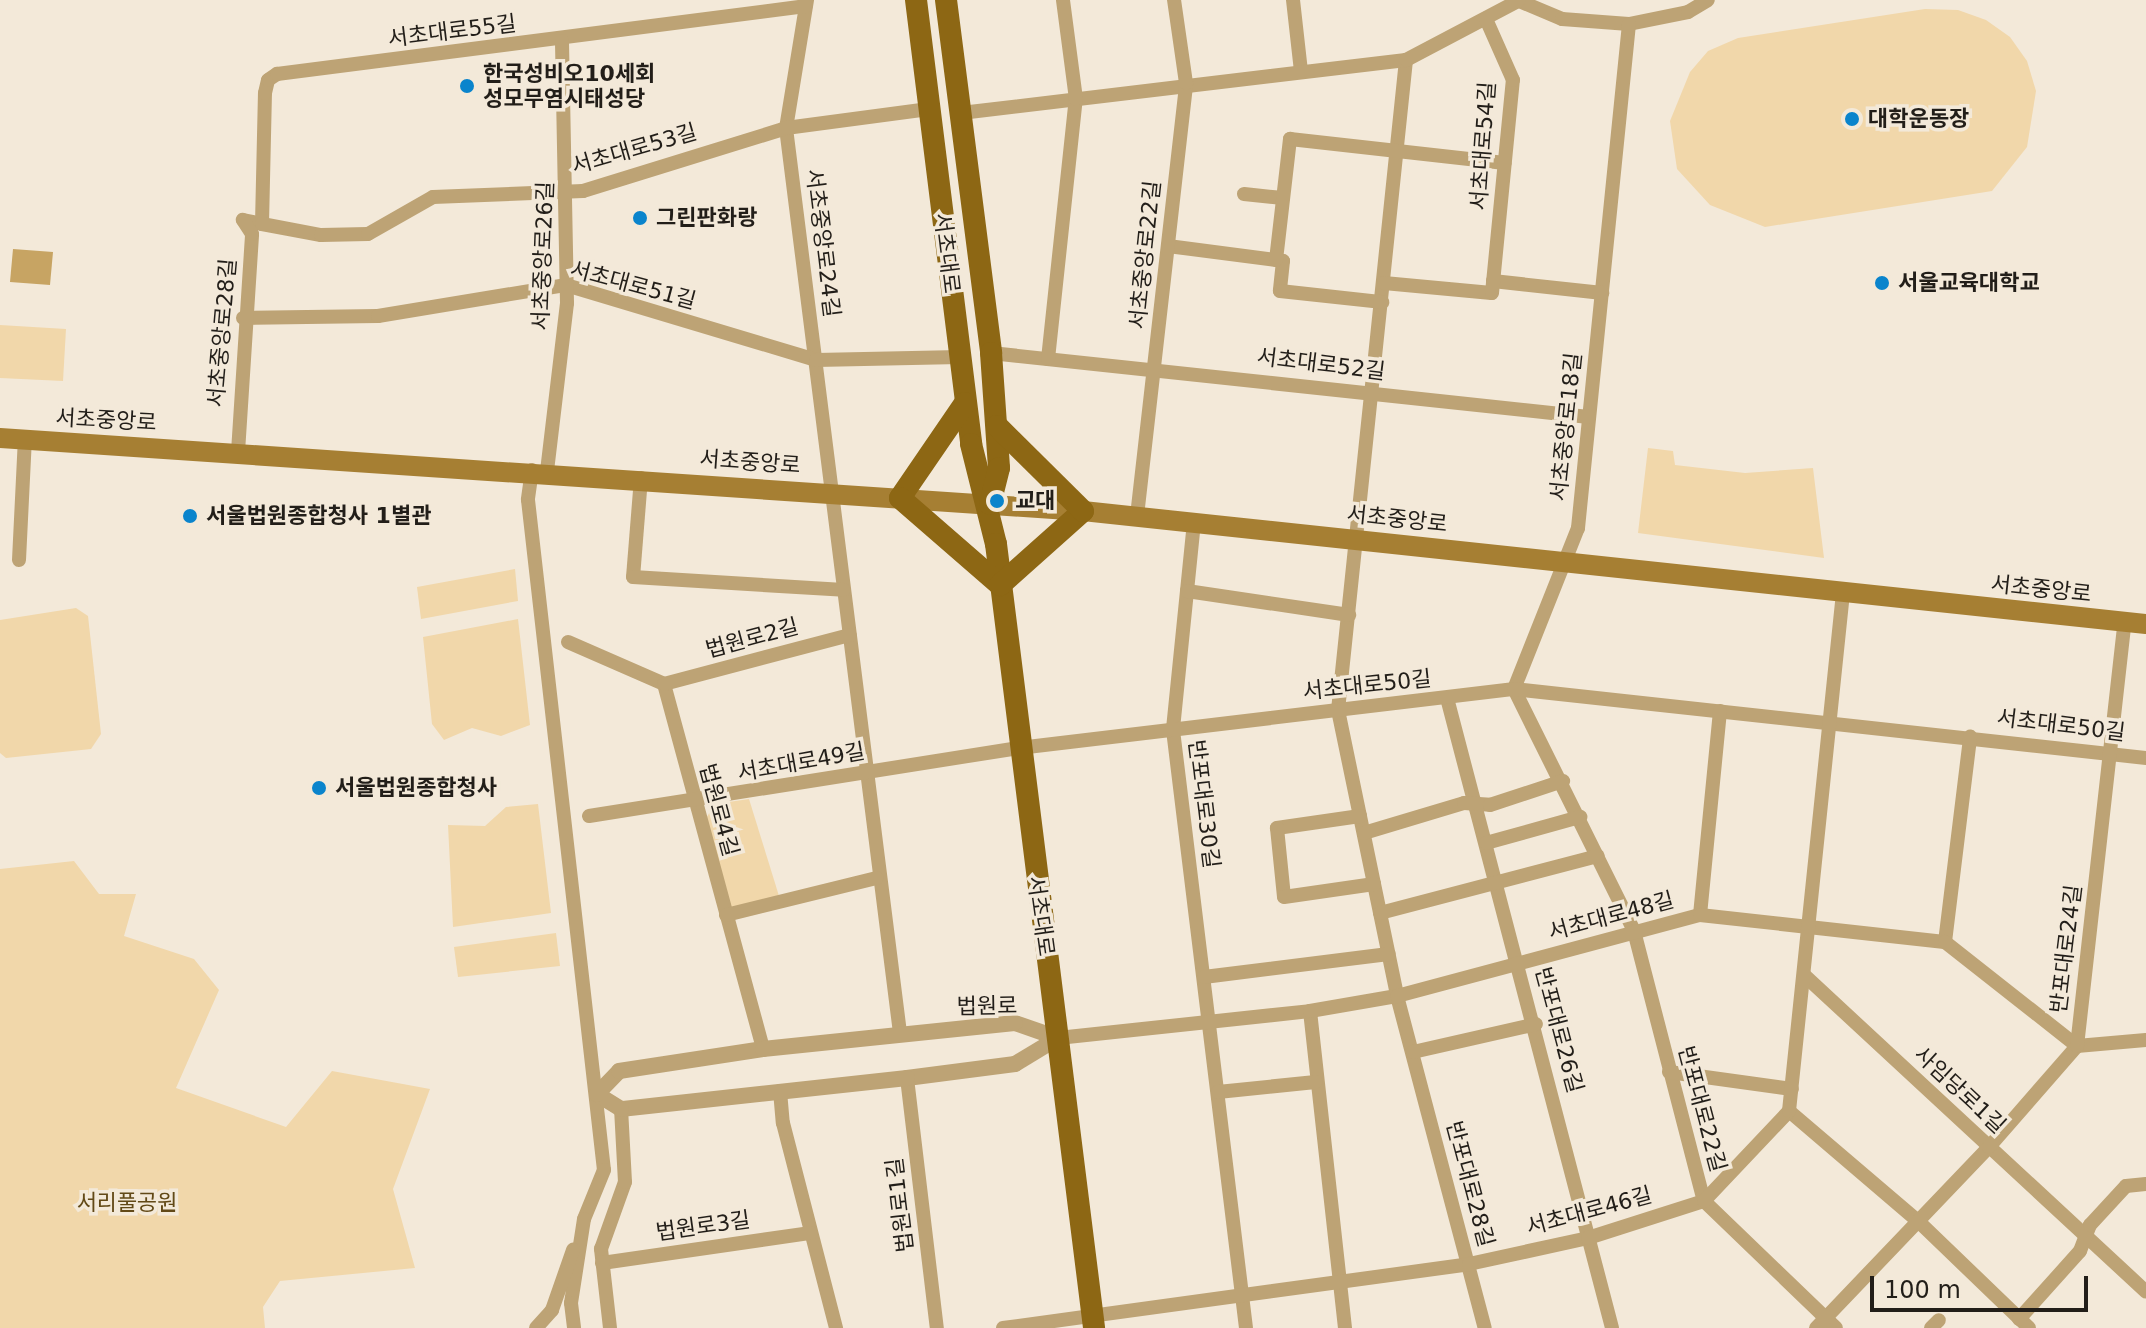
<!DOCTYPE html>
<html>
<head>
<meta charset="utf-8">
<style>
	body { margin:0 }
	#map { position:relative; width:2146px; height:1328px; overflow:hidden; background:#f3e9d9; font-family:"DejaVu Sans","Noto Sans KR",sans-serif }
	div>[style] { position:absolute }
	.green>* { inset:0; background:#f1d7aa }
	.water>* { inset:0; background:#c7a463 }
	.minor>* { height:14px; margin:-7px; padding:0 7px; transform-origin:7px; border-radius:7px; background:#bda375 }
	.tertiary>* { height:16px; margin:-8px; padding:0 8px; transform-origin:8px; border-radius:8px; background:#bda375 }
	.secondary>* { height:20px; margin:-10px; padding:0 10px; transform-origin:10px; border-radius:10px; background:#a67f33 }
	.primary>* { height:22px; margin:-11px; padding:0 11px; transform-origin:11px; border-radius:11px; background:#8d6714 }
	.dots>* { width:22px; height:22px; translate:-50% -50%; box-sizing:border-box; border:4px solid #f3e9d9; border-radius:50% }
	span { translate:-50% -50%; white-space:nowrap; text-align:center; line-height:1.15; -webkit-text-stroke:7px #f3e9d9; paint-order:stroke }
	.street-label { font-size:22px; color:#221e19 }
	.poi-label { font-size:22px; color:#221e19; font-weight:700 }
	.left { translate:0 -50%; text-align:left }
	.park-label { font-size:22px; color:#624917 }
	.scale { position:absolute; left:1870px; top:1276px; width:218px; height:36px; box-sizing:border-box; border:4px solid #221e19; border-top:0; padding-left:10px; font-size:24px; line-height:28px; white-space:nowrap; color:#221e19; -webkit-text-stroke:6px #f3e9d9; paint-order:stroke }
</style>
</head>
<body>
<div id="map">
	<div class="green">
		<div style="clip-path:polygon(1925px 9px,1958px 10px,1986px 20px,2010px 37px,2027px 61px,2036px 91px,2027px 147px,1992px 191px,1765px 227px,1710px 205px,1677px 169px,1670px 121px,1690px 72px,1708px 51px,1738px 38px)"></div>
		<div style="clip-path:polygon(0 325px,66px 329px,63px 381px,0 378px)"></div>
		<div style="clip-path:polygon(1648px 448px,1673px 451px,1675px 465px,1745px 473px,1813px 468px,1824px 558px,1638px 533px)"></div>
		<div style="clip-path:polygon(515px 569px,518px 601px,421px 619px,417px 587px)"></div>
		<div style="clip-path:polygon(76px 608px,88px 616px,101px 734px,91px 749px,6px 758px,0 753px,0 620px)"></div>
		<div style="clip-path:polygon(518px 619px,530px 725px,501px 736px,472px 728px,444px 740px,432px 724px,423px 637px)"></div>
		<div style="clip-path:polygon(749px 799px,779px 896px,730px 908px,703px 823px,715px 804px)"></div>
		<div style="clip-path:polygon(538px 804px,551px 913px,453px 927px,448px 825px,485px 826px,506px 807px)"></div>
		<div style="clip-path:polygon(74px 861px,99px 894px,136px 894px,124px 936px,194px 959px,219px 990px,176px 1088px,286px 1127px,332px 1071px,430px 1089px,393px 1189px,415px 1268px,280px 1281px,263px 1307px,265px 1328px,0 1328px,0 869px)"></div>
		<div style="clip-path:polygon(556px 933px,560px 966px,458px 977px,454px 947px)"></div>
	</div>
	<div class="water">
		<div style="clip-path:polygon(13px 249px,53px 252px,50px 285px,10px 282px)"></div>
	</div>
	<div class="minor">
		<div style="left:807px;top:0;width:130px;rotate:99.3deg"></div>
		<div style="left:786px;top:128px;width:912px;rotate:82.82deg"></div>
		<div style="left:1293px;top:0;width:71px;rotate:83.6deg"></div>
		<div style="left:1517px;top:0;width:49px;rotate:22.9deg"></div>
		<div style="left:1562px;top:19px;width:67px;rotate:4.3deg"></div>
		<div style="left:1629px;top:24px;width:60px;rotate:-11.5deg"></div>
		<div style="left:1688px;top:12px;width:23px;rotate:-31deg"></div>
		<div style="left:1629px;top:24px;width:507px;rotate:95.78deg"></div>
		<div style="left:1578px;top:528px;width:173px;rotate:111.7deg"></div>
		<div style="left:1514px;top:689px;width:270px;rotate:63.6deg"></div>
		<div style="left:1634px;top:931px;width:279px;rotate:75.5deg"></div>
		<div style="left:1704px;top:1201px;width:183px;rotate:43.9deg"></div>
		<div style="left:1406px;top:60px;width:654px;rotate:95.97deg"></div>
		<div style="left:1338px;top:710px;width:292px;rotate:78.3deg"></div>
		<div style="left:1397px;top:996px;width:343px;rotate:75.2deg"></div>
		<div style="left:961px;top:113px;width:448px;rotate:-6.8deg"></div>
		<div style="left:1406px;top:60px;width:127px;rotate:-27.8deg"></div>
		<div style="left:1244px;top:194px;width:39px;rotate:6deg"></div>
		<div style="left:243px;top:220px;width:19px;rotate:12deg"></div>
		<div style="left:262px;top:224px;width:131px;rotate:-88.7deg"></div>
		<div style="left:265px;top:93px;width:13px;rotate:-77deg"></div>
		<div style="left:268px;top:80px;width:11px;rotate:-34deg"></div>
		<div style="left:277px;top:74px;width:533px;rotate:-7.32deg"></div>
		<div style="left:262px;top:224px;width:60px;rotate:10.6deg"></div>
		<div style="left:321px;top:235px;width:47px;rotate:-1.2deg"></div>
		<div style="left:368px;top:234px;width:75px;rotate:-29.6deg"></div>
		<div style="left:433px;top:197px;width:150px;rotate:-2.3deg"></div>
		<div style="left:583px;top:191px;width:213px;rotate:-17.2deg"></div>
		<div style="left:786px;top:128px;width:144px;rotate:-7.6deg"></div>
		<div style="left:1168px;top:246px;width:116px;rotate:7.4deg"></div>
		<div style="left:1283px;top:261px;width:30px;rotate:96deg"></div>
		<div style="left:1280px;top:291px;width:103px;rotate:6.2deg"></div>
		<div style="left:1276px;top:260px;width:122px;rotate:-83.4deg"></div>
		<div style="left:1290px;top:139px;width:216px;rotate:6.4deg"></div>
		<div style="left:1493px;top:281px;width:110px;rotate:6.3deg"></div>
		<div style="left:1384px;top:283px;width:108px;rotate:5.3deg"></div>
		<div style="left:1492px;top:293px;width:214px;rotate:-84.4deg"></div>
		<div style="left:1513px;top:80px;width:67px;rotate:-113.9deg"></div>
		<div style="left:243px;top:318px;width:135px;rotate:-0.8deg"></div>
		<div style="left:378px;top:316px;width:191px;rotate:-9.4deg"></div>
		<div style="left:566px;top:285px;width:261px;rotate:16.7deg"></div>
		<div style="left:816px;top:360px;width:144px;rotate:-1.2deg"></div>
		<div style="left:991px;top:353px;width:601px;rotate:6.11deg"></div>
		<div style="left:1048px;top:359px;width:262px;rotate:-83.9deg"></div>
		<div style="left:1076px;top:99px;width:100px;rotate:-97.5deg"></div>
		<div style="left:238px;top:452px;width:218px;rotate:-86.3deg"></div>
		<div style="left:252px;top:234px;width:17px;rotate:-123deg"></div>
		<div style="left:532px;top:470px;width:30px;rotate:98deg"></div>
		<div style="left:528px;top:500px;width:674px;rotate:83.53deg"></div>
		<div style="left:604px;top:1170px;width:53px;rotate:112.2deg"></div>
		<div style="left:584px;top:1219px;width:85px;rotate:98.8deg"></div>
		<div style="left:571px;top:1303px;width:25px;rotate:83deg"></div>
		<div style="left:547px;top:471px;width:169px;rotate:-83.2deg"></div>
		<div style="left:567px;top:303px;width:262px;rotate:-91.1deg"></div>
		<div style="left:641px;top:478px;width:99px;rotate:94.6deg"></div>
		<div style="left:633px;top:577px;width:211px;rotate:3.5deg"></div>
		<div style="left:1137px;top:516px;width:436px;rotate:-83.5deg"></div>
		<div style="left:1186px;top:83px;width:84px;rotate:-98.2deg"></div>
		<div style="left:1194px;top:522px;width:209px;rotate:95.8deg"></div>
		<div style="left:1173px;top:730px;width:602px;rotate:83.04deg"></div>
		<div style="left:19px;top:560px;width:121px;rotate:-87.2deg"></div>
		<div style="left:1187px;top:591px;width:164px;rotate:8.4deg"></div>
		<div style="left:568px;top:642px;width:105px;rotate:23.6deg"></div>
		<div style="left:664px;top:684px;width:378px;rotate:74.8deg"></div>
		<div style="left:664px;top:684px;width:192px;rotate:-14.8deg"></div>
		<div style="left:1447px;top:698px;width:651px;rotate:75.32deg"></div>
		<div style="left:589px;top:816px;width:435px;rotate:-9deg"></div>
		<div style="left:1019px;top:748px;width:499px;rotate:-6.8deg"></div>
		<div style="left:1514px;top:689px;width:636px;rotate:6.23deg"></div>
		<div style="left:1360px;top:816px;width:84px;rotate:171.8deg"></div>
		<div style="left:1277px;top:828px;width:69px;rotate:84.2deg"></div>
		<div style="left:1284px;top:897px;width:91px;rotate:-8.2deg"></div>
		<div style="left:1364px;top:833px;width:104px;rotate:-16.7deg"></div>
		<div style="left:1464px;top:803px;width:26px;rotate:4deg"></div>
		<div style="left:1490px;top:805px;width:77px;rotate:-18.2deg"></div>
		<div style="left:1486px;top:843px;width:98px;rotate:-15.5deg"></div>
		<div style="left:1380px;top:913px;width:225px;rotate:-14.7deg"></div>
		<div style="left:726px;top:915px;width:155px;rotate:-13.8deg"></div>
		<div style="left:1700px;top:915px;width:205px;rotate:-84.4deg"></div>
		<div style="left:1945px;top:942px;width:207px;rotate:-83deg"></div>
		<div style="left:1804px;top:975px;width:466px;rotate:42.8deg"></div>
		<div style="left:1204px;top:977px;width:186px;rotate:-7.1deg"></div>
		<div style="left:1310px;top:1011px;width:319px;rotate:83.7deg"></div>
		<div style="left:1058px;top:1038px;width:253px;rotate:-6.1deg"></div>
		<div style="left:1310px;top:1011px;width:88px;rotate:-9.8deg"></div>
		<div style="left:1397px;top:996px;width:314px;rotate:-15deg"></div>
		<div style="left:1700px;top:915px;width:246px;rotate:6.3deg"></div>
		<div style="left:1945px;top:942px;width:168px;rotate:38.2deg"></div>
		<div style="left:2077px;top:1046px;width:69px;rotate:-5deg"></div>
		<div style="left:1413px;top:1052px;width:126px;rotate:-12.8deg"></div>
		<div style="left:1669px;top:1072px;width:124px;rotate:7.9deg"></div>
		<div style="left:907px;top:1078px;width:252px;rotate:83.2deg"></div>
		<div style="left:780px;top:1091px;width:32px;rotate:85deg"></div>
		<div style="left:783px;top:1123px;width:212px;rotate:75.5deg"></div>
		<div style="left:1218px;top:1092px;width:98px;rotate:-5.9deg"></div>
		<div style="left:1789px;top:1111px;width:170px;rotate:40.5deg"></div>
		<div style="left:1918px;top:1221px;width:154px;rotate:43.9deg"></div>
		<div style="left:602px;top:1263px;width:211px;rotate:-8.2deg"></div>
		<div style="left:2019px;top:1319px;width:91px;rotate:-48.1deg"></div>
		<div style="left:2080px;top:1251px;width:28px;rotate:-69deg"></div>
		<div style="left:2090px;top:1225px;width:53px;rotate:-47.3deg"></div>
		<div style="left:2126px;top:1186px;width:20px;rotate:-6deg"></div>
		<div style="left:536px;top:1328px;width:24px;rotate:-48deg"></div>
		<div style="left:552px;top:1310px;width:64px;rotate:-70.7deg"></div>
		<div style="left:610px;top:1328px;width:80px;rotate:-96.5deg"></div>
		<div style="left:601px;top:1249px;width:71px;rotate:-70.3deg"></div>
		<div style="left:625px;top:1182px;width:73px;rotate:-93.1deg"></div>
		<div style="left:1003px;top:1328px;width:470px;rotate:-7.8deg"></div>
		<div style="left:1469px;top:1264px;width:122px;rotate:-12.3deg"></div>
		<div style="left:1588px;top:1238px;width:122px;rotate:-17.7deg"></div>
		<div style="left:1704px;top:1201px;width:124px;rotate:-46.6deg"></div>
		<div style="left:1789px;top:1111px;width:521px;rotate:-84.05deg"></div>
		<div style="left:1816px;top:1328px;width:250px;rotate:-46.3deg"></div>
		<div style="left:1989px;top:1147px;width:134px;rotate:-48.9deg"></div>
		<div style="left:2077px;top:1046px;width:428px;rotate:-83.6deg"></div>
		<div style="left:1931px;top:1328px;width:11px;rotate:-45deg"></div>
	</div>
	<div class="tertiary">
		<div style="left:1015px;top:1023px;width:46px;rotate:19.2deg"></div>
		<div style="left:1058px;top:1038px;width:50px;rotate:148.8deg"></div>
		<div style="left:1015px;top:1064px;width:109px;rotate:172.6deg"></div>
		<div style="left:907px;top:1078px;width:288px;rotate:173.8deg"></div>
		<div style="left:621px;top:1109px;width:28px;rotate:-148deg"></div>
		<div style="left:597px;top:1094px;width:32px;rotate:-46deg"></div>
		<div style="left:619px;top:1071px;width:146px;rotate:-8.7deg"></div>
		<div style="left:763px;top:1049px;width:253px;rotate:-5.9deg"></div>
	</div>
	<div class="secondary">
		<div style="left:0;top:438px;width:1085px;rotate:3.86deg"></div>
		<div style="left:1083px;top:511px;width:1069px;rotate:6.07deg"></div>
	</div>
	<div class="primary">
		<div style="left:916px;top:0;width:447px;rotate:82.9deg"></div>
		<div style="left:971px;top:444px;width:103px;rotate:76deg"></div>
		<div style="left:996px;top:544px;width:790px;rotate:82.87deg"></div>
		<div style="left:946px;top:0;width:356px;rotate:82.7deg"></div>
		<div style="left:991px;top:353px;width:115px;rotate:86deg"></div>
		<div style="left:999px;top:468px;width:37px;rotate:104deg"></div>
		<div style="left:965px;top:403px;width:115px;rotate:124.4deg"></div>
		<div style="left:900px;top:498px;width:133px;rotate:41deg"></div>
		<div style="left:1000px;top:585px;width:111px;rotate:-41.7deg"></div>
		<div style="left:1083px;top:511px;width:121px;rotate:-135.3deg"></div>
	</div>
	<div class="dots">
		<div style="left:467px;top:86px;background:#0a84cc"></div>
		<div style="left:1852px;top:119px;background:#0a84cc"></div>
		<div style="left:640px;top:218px;background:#0a84cc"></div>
		<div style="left:1882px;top:283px;background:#0a84cc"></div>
		<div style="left:997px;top:501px;background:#0a84cc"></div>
		<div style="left:190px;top:516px;background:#0a84cc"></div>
		<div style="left:319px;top:788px;background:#0a84cc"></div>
	</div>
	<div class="street-label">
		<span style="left:452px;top:31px;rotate:-7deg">서초대로55길</span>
		<span style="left:1483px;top:146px;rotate:-86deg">서초대로54길</span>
		<span style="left:634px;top:149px;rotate:-16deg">서초대로53길</span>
		<span style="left:823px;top:243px;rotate:83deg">서초중앙로24길</span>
		<span style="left:947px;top:253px;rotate:83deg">서초대로</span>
		<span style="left:1145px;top:255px;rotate:-84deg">서초중앙로22길</span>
		<span style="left:543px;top:256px;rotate:-88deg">서초중앙로26길</span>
		<span style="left:633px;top:285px;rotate:15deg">서초대로51길</span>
		<span style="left:222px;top:333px;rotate:-85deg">서초중앙로28길</span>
		<span style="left:1321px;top:364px;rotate:7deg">서초대로52길</span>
		<span style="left:106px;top:420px;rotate:3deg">서초중앙로</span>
		<span style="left:1566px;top:427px;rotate:-84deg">서초중앙로18길</span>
		<span style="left:750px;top:462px;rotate:4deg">서초중앙로</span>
		<span style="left:1397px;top:519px;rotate:6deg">서초중앙로</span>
		<span style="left:2041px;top:589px;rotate:6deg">서초중앙로</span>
		<span style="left:752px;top:638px;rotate:-15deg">법원로2길</span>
		<span style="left:1367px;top:685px;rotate:-6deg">서초대로50길</span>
		<span style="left:2061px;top:725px;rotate:7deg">서초대로50길</span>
		<span style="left:801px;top:762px;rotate:-10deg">서초대로49길</span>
		<span style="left:1204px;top:804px;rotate:83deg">반포대로30길</span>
		<span style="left:719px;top:810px;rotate:75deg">법원로4길</span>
		<span style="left:1041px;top:916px;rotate:82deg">서초대로</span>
		<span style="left:1611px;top:916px;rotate:-15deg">서초대로48길</span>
		<span style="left:2066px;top:949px;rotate:-83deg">반포대로24길</span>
		<span style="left:987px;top:1006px;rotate:-1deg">법원로</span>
		<span style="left:1559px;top:1030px;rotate:75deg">반포대로26길</span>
		<span style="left:1960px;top:1090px;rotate:43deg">사임당로1길</span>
		<span style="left:1702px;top:1109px;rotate:75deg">반포대로22길</span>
		<span style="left:1470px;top:1184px;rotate:75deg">반포대로28길</span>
		<span style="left:900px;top:1205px;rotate:-97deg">법원로1길</span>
		<span style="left:1589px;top:1211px;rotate:-15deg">서초대로46길</span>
		<span style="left:703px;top:1226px;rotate:-8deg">법원로3길</span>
	</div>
	<div class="poi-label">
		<span class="left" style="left:483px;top:86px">한국성비오10세회<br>성모무염시태성당</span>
		<span class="left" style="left:1868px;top:119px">대학운동장</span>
		<span class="left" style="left:656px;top:218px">그린판화랑</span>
		<span class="left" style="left:1898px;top:283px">서울교육대학교</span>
		<span class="left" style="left:1015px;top:501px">교대</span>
		<span class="left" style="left:206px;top:516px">서울법원종합청사 1별관</span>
		<span class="left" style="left:335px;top:788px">서울법원종합청사</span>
	</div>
	<div class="park-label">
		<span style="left:127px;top:1203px">서리풀공원</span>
	</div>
	<div class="scale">100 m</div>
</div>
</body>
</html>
